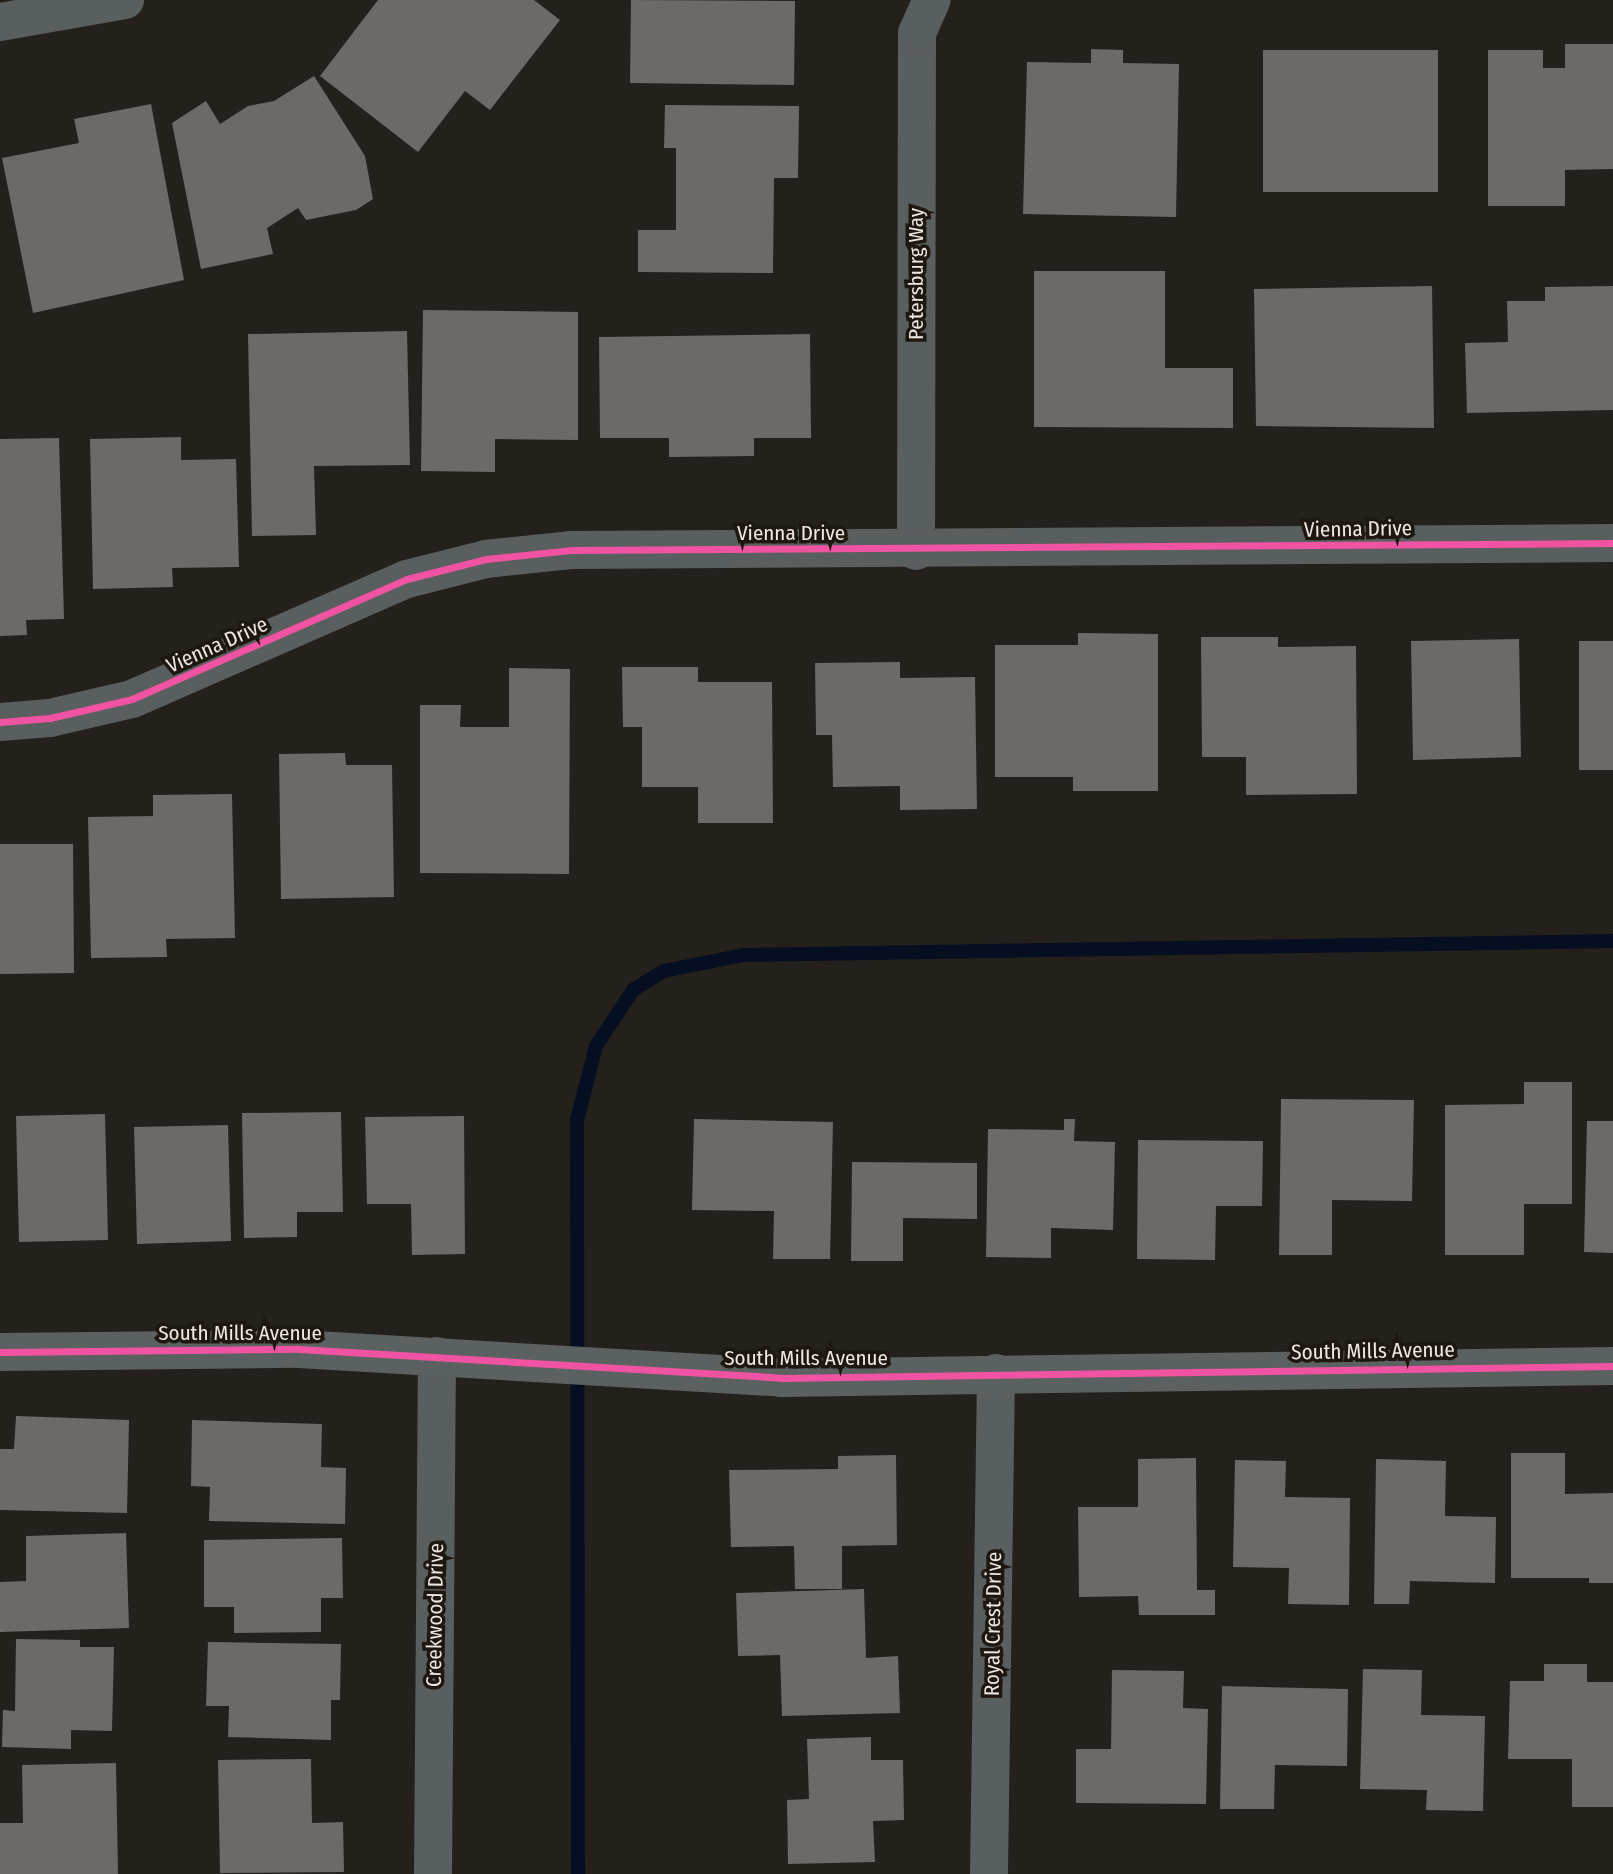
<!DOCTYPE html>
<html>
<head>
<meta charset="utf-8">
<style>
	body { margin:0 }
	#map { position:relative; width:1613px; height:1874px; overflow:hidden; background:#24201c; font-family:"Fira Sans Condensed",sans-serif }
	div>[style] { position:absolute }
	.stream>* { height:14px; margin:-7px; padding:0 7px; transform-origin:7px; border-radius:7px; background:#060e21 }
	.building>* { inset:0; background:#6d6968 }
	.street>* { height:38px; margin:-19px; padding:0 19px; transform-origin:19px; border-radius:19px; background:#595e5e }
	.secondary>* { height:38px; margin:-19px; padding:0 19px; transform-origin:19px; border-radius:19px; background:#5b6160 }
	.cycleway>* { height:7px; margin:-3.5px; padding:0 3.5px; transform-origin:3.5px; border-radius:3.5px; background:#f153a3 }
	span { translate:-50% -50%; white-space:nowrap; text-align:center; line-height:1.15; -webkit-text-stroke:7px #1e170f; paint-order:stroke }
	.street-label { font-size:21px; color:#ede8e2 }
</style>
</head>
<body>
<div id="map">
	<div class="stream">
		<div style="left:578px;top:1874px;width:754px;rotate:-90.08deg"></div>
		<div style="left:577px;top:1120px;width:76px;rotate:-75.6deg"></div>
		<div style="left:596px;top:1046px;width:67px;rotate:-56.5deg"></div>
		<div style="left:633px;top:990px;width:36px;rotate:-32deg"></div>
		<div style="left:664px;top:971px;width:81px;rotate:-11.4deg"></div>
		<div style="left:743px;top:955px;width:870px;rotate:-0.92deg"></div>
	</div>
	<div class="building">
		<div style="clip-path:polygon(378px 0,534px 0,560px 20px,490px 110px,465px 91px,418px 152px,320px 76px)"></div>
		<div style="clip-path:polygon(631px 0,795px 1px,794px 85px,630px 83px)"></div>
		<div style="clip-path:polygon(1565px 44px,1613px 44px,1613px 169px,1565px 170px,1565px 206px,1488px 206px,1488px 50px,1543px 50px,1543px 68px,1565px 68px)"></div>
		<div style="clip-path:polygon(1091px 49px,1123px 50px,1123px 63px,1179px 64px,1176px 217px,1023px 214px,1027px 62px,1091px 63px)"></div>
		<div style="clip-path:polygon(1263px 50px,1438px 50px,1438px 192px,1263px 192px)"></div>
		<div style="clip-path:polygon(314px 76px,365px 156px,373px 199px,356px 210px,306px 220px,298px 208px,267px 228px,273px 254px,201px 269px,172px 123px,206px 101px,220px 124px,248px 106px,274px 101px)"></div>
		<div style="clip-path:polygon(151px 104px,184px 280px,33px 313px,2px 158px,79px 143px,74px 119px)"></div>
		<div style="clip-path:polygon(665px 105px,799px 106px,798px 178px,774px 178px,773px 273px,638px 272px,638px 230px,676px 230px,676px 148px,664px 148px)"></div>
		<div style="clip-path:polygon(1034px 271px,1165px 271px,1165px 368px,1233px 368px,1233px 428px,1034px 427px)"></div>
		<div style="clip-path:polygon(1432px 286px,1434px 428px,1256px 426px,1254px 289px)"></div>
		<div style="clip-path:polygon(1613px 286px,1613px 410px,1467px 413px,1465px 343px,1508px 342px,1507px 301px,1545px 301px,1545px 287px)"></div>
		<div style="clip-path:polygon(423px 310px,578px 312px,578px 440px,495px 439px,495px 472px,421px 471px)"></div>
		<div style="clip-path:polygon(407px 331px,410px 465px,314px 466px,316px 535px,252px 536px,248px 334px)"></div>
		<div style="clip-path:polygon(810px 334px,811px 438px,754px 438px,754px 456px,669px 457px,669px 438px,600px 438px,599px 337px)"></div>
		<div style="clip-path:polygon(181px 437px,181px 460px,236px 459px,239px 567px,172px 568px,173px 587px,93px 589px,90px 439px)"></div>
		<div style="clip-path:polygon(59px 438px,64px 619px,26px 620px,27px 635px,0 636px,0 439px)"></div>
		<div style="clip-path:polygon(1078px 633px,1158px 634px,1158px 791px,1073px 791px,1073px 777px,995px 777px,995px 645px,1078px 645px)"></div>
		<div style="clip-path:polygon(1201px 637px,1278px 637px,1278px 647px,1356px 646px,1357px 794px,1246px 795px,1246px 757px,1202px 757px)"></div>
		<div style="clip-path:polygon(1519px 639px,1521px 757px,1413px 760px,1411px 641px)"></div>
		<div style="clip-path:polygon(1579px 641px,1613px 641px,1613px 770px,1579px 770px)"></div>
		<div style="clip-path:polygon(900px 662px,900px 678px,975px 677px,977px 809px,900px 810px,900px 786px,833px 787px,832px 735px,816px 735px,815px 663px)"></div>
		<div style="clip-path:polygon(622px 667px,698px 667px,698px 682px,772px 682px,773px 823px,698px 823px,698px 787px,642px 787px,642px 727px,623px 727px)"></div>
		<div style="clip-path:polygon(509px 668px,570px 669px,569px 874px,420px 873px,420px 705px,461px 705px,460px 727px,509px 727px)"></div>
		<div style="clip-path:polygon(345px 753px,346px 765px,392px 765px,394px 897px,281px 899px,279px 754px)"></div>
		<div style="clip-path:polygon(232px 794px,235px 938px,166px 939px,167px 957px,91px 958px,88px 817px,153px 816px,153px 795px)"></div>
		<div style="clip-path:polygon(0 844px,73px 844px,74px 973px,0 974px)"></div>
		<div style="clip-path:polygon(1524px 1082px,1572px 1082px,1572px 1204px,1524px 1204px,1524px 1255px,1445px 1255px,1445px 1105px,1524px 1104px)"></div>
		<div style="clip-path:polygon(1281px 1099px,1414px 1100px,1412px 1201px,1332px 1200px,1332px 1255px,1279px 1255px)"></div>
		<div style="clip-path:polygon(341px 1112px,343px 1212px,297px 1212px,297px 1237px,244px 1238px,242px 1113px)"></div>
		<div style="clip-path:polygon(105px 1114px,108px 1240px,19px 1242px,16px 1116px)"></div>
		<div style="clip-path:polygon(464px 1116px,465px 1254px,412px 1255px,411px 1204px,367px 1204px,365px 1117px)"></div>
		<div style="clip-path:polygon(694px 1119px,833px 1122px,830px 1259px,773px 1259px,774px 1211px,692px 1210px)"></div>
		<div style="clip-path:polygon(1064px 1119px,1075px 1119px,1074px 1141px,1115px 1142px,1113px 1230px,1051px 1228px,1051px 1258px,986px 1257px,988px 1129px,1064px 1130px)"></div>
		<div style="clip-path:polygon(1587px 1121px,1613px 1121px,1613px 1253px,1584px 1252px)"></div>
		<div style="clip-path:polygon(228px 1125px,231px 1241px,137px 1244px,134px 1127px)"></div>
		<div style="clip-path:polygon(1138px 1140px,1263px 1141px,1262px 1206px,1216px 1206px,1215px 1260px,1137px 1259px)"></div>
		<div style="clip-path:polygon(852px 1162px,977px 1163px,977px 1219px,903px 1218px,903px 1261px,851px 1261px)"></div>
		<div style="clip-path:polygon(16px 1416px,129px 1420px,127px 1513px,0 1510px,0 1449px,14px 1449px)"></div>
		<div style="clip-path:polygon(192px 1420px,322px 1424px,321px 1467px,346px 1468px,345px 1524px,209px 1521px,210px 1487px,191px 1486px)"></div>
		<div style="clip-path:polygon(1511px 1453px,1565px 1453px,1565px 1494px,1613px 1493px,1613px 1583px,1589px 1583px,1589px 1578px,1511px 1578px)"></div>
		<div style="clip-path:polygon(896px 1455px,897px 1545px,842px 1546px,842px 1589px,795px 1589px,794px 1546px,731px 1547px,729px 1470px,838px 1469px,838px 1456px)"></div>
		<div style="clip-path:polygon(1196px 1458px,1197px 1590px,1215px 1590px,1215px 1615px,1139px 1615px,1138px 1596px,1079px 1597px,1078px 1507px,1138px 1507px,1138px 1459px)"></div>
		<div style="clip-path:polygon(1376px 1459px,1446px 1461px,1445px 1516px,1496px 1517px,1495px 1583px,1410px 1581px,1409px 1604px,1374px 1604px)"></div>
		<div style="clip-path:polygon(1235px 1460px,1286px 1461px,1285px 1497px,1350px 1498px,1349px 1605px,1288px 1604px,1289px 1568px,1233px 1567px)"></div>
		<div style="clip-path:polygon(126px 1533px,129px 1628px,0 1632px,0 1582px,26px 1581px,26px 1536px)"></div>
		<div style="clip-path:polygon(342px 1538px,343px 1598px,321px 1598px,321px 1632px,234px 1633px,234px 1607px,204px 1607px,204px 1540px)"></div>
		<div style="clip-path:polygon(864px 1589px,866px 1658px,898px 1656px,900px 1713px,782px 1716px,780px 1655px,738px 1656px,736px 1593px)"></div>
		<div style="clip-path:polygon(16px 1639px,80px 1640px,80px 1647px,114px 1647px,112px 1731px,71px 1730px,71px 1749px,2px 1747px,3px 1710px,15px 1711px)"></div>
		<div style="clip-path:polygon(208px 1642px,341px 1644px,340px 1700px,331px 1700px,331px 1740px,228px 1737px,229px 1706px,206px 1706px)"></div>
		<div style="clip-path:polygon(1544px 1664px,1587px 1664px,1587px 1682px,1613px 1682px,1613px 1807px,1572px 1807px,1572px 1759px,1508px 1759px,1510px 1681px,1544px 1681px)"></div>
		<div style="clip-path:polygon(1363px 1669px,1422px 1670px,1421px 1715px,1485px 1716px,1483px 1811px,1426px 1810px,1427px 1790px,1360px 1789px)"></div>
		<div style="clip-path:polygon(1112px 1670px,1184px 1671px,1183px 1708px,1208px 1709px,1206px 1804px,1076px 1803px,1076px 1749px,1111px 1749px)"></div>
		<div style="clip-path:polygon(1222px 1686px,1348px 1689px,1347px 1766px,1275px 1765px,1274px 1809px,1220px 1809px)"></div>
		<div style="clip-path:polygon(871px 1737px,871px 1760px,903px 1760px,904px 1820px,873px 1821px,875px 1862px,788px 1864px,787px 1800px,809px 1799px,807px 1739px)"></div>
		<div style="clip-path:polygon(311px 1759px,312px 1823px,343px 1822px,344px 1872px,220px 1873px,218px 1760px)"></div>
		<div style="clip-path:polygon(116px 1763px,118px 1874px,0 1874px,0 1823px,23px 1823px,22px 1765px)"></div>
	</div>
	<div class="street">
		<div style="left:0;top:22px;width:127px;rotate:-10deg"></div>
		<div style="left:916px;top:551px;width:518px;rotate:-89.89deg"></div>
		<div style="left:917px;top:33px;width:36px;rotate:-66deg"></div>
		<div style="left:0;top:722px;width:50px;rotate:-4.6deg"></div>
		<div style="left:50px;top:718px;width:84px;rotate:-13deg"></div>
		<div style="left:132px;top:699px;width:300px;rotate:-23.6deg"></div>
		<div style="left:407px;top:579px;width:81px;rotate:-14.2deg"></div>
		<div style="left:486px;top:559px;width:85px;rotate:-6deg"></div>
		<div style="left:571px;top:550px;width:1042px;rotate:-0.38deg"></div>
		<div style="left:433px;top:1874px;width:518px;rotate:-89.56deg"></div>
		<div style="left:989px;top:1874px;width:501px;rotate:-89.2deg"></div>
	</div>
	<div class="secondary">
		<div style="left:0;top:1352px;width:299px;rotate:-0.6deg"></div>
		<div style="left:299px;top:1349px;width:483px;rotate:3.4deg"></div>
		<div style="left:781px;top:1378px;width:832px;rotate:-0.83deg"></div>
	</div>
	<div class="cycleway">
		<div style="left:0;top:722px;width:50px;rotate:-4.6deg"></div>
		<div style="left:50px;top:718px;width:84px;rotate:-13deg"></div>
		<div style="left:132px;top:699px;width:300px;rotate:-23.6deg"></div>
		<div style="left:407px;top:579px;width:81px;rotate:-14.2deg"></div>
		<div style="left:486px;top:559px;width:85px;rotate:-6deg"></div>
		<div style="left:571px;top:550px;width:1042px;rotate:-0.38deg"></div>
		<div style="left:0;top:1352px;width:299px;rotate:-0.6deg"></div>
		<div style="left:299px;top:1349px;width:483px;rotate:3.4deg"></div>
		<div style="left:781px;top:1378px;width:832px;rotate:-0.83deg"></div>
	</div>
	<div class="street-label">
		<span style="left:916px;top:274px;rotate:-90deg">Petersburg Way</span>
		<span style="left:1358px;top:529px;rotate:-1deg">Vienna Drive</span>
		<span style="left:791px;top:533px">Vienna Drive</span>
		<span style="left:217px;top:645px;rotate:-24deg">Vienna Drive</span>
		<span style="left:240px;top:1333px">South Mills Avenue</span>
		<span style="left:1373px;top:1351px;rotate:-1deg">South Mills Avenue</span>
		<span style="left:806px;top:1358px">South Mills Avenue</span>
		<span style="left:435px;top:1615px;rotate:-89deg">Creekwood Drive</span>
		<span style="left:993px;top:1624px;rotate:-89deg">Royal Crest Drive</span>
	</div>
</div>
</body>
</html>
